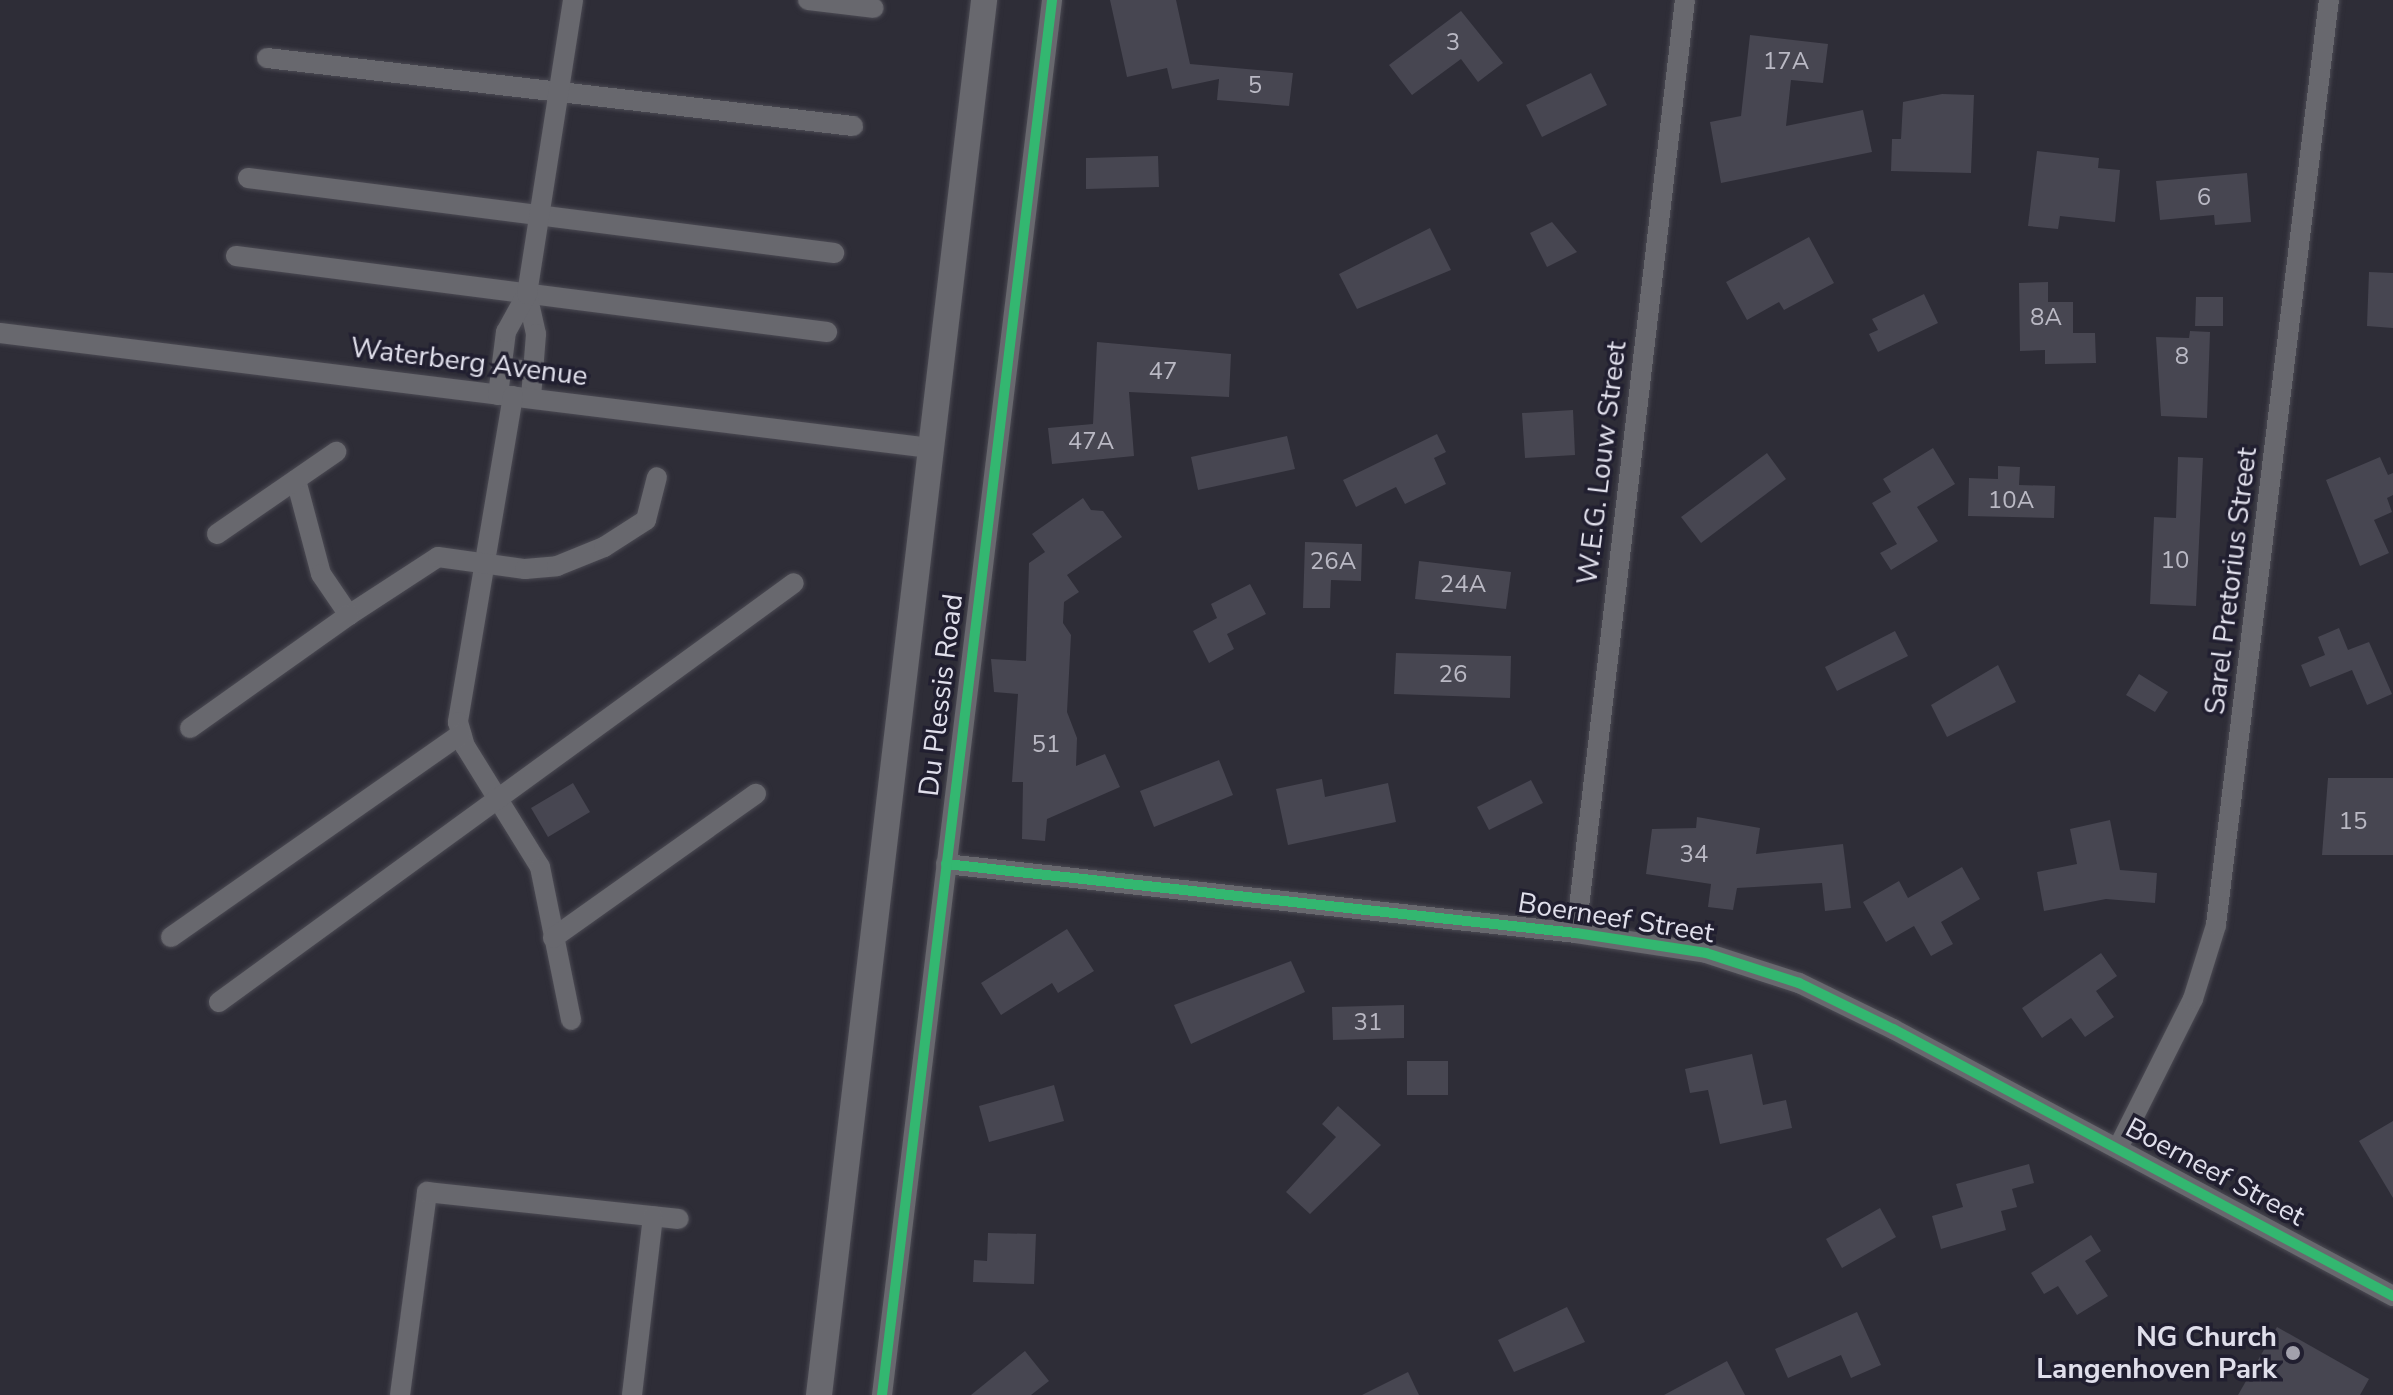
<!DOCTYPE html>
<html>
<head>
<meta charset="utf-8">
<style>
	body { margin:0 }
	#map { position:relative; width:2393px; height:1395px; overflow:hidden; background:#2e2d37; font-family:"Nunito Sans",sans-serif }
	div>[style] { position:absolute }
	.building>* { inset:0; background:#474651 }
	.roads { filter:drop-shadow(0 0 2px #4b4a53) drop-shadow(0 0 2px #4b4a53) }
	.service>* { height:10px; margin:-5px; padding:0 5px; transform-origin:5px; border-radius:5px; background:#68686e }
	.minor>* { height:20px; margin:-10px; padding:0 10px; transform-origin:10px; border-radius:10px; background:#68686e }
	.tertiary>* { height:26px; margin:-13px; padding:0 13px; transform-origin:13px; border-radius:13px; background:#68686e }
	.cycleway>* { height:10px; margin:-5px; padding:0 5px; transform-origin:5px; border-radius:5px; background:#33b770 }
	.dots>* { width:22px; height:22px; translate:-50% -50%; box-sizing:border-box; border:4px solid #211f30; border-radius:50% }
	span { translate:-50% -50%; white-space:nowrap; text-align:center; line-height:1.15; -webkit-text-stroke:7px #211f30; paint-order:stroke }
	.number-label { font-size:24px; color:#bab9c4 }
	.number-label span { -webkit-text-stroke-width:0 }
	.street-label { font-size:28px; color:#e0dfeb }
	.poi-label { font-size:28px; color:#e0dfeb; font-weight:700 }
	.right { translate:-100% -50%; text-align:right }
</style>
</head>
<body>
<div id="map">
	<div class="building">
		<div style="clip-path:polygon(1110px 0,1176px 0,1190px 64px,1293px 73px,1289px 106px,1217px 100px,1219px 79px,1172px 89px,1167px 68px,1127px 77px)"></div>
		<div style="clip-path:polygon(1461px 11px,1503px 63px,1478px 82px,1461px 59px,1412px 95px,1389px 65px)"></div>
		<div style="clip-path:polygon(1750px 35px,1828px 44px,1823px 83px,1791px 80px,1786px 126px,1863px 110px,1872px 152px,1721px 183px,1710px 122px,1741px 116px)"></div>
		<div style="clip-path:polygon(1591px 73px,1607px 105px,1542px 137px,1526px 105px)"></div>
		<div style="clip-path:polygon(1942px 94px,1974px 95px,1971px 173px,1891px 171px,1892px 139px,1901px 139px,1903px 102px)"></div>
		<div style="clip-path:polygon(2037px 151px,2099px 158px,2098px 168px,2120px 170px,2115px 222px,2060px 216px,2058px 229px,2028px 226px)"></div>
		<div style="clip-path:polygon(1158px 156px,1159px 187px,1086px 189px,1086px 158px)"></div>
		<div style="clip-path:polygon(2247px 173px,2251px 222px,2215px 225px,2214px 215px,2160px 220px,2156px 181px)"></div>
		<div style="clip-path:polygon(1552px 222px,1577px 252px,1547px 267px,1530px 233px)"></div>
		<div style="clip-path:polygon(1430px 228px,1451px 270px,1357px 309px,1339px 274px)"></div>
		<div style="clip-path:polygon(1809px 237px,1834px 283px,1784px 310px,1779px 302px,1747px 320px,1726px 282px)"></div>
		<div style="clip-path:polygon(2369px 272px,2393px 273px,2393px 328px,2367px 326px)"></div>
		<div style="clip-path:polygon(2048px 282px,2048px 302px,2073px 302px,2073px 333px,2095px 333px,2096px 363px,2045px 364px,2045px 350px,2020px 351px,2019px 283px)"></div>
		<div style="clip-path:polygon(1924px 294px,1938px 323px,1878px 352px,1869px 334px,1878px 330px,1872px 319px)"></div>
		<div style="clip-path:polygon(2196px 297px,2223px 297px,2223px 326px,2195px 326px)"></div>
		<div style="clip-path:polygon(2190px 331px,2210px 332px,2207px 418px,2161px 416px,2156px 337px,2189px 338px)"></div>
		<div style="clip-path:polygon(1097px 342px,1231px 354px,1229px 397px,1129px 392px,1134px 456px,1052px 464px,1048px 428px,1093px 424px)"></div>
		<div style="clip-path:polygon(1573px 410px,1575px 455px,1525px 458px,1522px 413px)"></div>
		<div style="clip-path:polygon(1437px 434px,1446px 452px,1434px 458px,1446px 484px,1405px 504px,1396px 487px,1356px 507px,1343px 480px)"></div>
		<div style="clip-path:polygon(1287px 436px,1295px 469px,1198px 490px,1191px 457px)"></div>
		<div style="clip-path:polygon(1933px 448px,1955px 484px,1917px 507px,1938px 541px,1891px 570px,1880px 553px,1897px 544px,1872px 503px,1891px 492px,1883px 479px)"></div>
		<div style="clip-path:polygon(1767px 453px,1786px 479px,1701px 543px,1681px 517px)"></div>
		<div style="clip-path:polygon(2178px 457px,2203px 458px,2196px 606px,2150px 604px,2154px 517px,2176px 518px)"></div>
		<div style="clip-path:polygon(2380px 457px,2388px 475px,2393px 473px,2393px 495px,2387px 498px,2392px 512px,2374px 520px,2389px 553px,2360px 566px,2326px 480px)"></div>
		<div style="clip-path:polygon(1998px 466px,2020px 467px,2019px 485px,2055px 486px,2054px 518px,1968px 516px,1969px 478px,1998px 479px)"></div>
		<div style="clip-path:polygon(1083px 498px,1091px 510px,1103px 511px,1122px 537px,1067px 575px,1079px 592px,1064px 602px,1063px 623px,1071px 635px,1067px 712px,1077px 738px,1076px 766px,1105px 754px,1120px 787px,1047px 819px,1045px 841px,1022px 839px,1023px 782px,1012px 782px,1018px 694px,994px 692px,991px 659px,1026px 661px,1029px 563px,1045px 552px,1032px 534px)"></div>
		<div style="clip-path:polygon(1305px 542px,1362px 544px,1361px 581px,1331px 580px,1330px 608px,1303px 608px)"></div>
		<div style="clip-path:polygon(1419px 561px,1511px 572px,1506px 609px,1415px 599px)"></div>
		<div style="clip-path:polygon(1250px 584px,1266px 614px,1227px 634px,1234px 649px,1209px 663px,1193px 631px,1217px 618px,1211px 604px)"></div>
		<div style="clip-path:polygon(2339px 628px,2348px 650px,2369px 642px,2392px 694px,2367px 705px,2352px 670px,2310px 687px,2301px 665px,2325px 655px,2318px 637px)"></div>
		<div style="clip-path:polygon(1895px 631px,1908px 656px,1837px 691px,1825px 667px)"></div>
		<div style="clip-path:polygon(1396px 653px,1511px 656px,1510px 698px,1394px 694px)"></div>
		<div style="clip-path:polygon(1998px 665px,2016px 702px,1947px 737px,1931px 705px)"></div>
		<div style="clip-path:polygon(2139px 674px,2168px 692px,2155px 712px,2126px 695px)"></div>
		<div style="clip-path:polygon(1219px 760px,1233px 795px,1154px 827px,1140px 791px)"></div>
		<div style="clip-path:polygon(2328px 778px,2393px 778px,2393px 855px,2322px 855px)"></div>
		<div style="clip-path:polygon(1322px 779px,1325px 797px,1388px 783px,1396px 822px,1288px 845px,1276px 789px)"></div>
		<div style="clip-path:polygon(1531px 780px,1543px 803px,1489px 830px,1477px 807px)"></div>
		<div style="clip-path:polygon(573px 783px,590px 812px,548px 837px,531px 808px)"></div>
		<div style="clip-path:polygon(1697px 817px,1760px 828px,1756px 854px,1843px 844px,1851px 908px,1825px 911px,1822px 883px,1737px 888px,1733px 910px,1708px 907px,1711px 884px,1646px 874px,1652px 829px,1696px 828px)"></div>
		<div style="clip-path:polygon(2110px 820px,2120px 870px,2157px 873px,2155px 903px,2106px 899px,2044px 911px,2037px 872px,2077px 864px,2070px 829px)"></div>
		<div style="clip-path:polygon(1962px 867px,1980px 899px,1941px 922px,1953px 944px,1931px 956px,1914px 926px,1886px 942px,1863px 902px,1899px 881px,1908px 898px)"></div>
		<div style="clip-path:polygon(1067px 929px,1094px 971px,1058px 993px,1052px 983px,1001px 1015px,981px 983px)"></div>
		<div style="clip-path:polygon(2101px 953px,2117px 976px,2096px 991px,2114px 1017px,2085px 1037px,2071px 1018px,2042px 1038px,2022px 1008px)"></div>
		<div style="clip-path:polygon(1291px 961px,1305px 992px,1191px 1044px,1174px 1005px)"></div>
		<div style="clip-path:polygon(1404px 1005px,1404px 1038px,1333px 1040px,1332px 1007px)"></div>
		<div style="clip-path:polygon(1752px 1054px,1763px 1105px,1786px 1100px,1792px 1128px,1720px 1144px,1708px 1090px,1690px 1093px,1685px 1069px)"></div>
		<div style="clip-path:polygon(1407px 1061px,1448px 1061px,1448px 1095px,1407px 1095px)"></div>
		<div style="clip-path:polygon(1054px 1085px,1064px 1121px,989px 1142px,979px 1106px)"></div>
		<div style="clip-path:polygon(1338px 1106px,1381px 1145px,1310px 1214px,1286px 1192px,1336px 1137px,1322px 1124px)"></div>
		<div style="clip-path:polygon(2393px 1121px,2393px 1198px,2359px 1141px)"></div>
		<div style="clip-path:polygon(2029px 1164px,2034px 1183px,2012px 1189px,2017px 1207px,2001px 1211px,2006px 1230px,1941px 1249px,1932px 1216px,1963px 1207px,1956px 1184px)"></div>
		<div style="clip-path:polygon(1880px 1208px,1896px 1237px,1842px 1268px,1826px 1239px)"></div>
		<div style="clip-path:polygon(988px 1233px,1036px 1234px,1034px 1284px,973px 1282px,974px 1260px,987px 1261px)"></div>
		<div style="clip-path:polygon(2091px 1235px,2101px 1251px,2085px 1261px,2108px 1296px,2077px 1315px,2058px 1286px,2044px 1294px,2031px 1273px)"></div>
		<div style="clip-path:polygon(1567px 1307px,1585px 1342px,1514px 1372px,1498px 1340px)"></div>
		<div style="clip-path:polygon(1857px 1312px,1881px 1365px,1851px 1378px,1841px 1355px,1788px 1378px,1775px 1349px)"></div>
		<div style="clip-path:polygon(2277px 1327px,2369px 1379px,2360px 1395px,2238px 1395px)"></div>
		<div style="clip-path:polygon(1025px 1351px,1049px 1381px,1031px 1395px,971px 1395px)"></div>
		<div style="clip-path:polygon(1727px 1361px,1745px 1395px,1664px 1395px)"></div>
		<div style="clip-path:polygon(1408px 1372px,1419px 1395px,1362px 1395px)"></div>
	</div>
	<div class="roads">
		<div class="service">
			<div style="left:502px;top:363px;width:31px;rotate:6deg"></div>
		</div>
		<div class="minor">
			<div style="left:808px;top:0;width:66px;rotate:6.9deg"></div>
			<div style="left:267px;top:58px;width:590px;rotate:6.62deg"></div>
			<div style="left:248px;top:178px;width:591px;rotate:7.29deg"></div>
			<div style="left:236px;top:256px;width:596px;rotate:7.33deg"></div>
			<div style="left:527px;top:294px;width:41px;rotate:77.3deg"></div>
			<div style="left:536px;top:334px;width:64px;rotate:94.5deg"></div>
			<div style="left:0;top:333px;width:937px;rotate:7.05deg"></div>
			<div style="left:498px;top:395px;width:64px;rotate:-82.8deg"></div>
			<div style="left:506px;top:332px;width:43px;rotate:-61.1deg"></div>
			<div style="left:527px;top:294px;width:298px;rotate:-81.1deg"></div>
			<div style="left:513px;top:396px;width:331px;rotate:99.6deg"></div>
			<div style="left:458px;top:722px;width:25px;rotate:74deg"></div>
			<div style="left:465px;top:746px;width:142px;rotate:58.2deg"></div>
			<div style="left:540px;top:867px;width:156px;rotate:78.5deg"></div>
			<div style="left:296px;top:480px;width:97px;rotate:75.1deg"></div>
			<div style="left:321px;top:574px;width:50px;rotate:55.7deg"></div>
			<div style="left:349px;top:615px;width:106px;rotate:-33.1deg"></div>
			<div style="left:438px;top:557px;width:88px;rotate:7.9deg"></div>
			<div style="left:525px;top:569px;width:32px;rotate:-5deg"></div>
			<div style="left:557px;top:566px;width:51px;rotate:-22deg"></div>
			<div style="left:604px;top:547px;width:50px;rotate:-32.7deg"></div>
			<div style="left:646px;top:520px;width:44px;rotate:-75.7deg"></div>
			<div style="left:217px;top:534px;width:145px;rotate:-34.6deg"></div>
			<div style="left:190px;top:728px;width:195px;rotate:-35.4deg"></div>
			<div style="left:946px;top:864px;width:634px;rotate:6.25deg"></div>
			<div style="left:1576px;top:933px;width:132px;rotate:8.7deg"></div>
			<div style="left:1706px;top:953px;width:98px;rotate:17.9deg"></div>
			<div style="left:1799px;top:983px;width:105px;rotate:26.1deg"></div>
			<div style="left:1893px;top:1029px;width:567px;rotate:28.1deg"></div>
			<div style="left:1576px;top:933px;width:939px;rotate:-83.34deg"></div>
			<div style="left:171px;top:937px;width:354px;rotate:-35deg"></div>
			<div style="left:553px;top:938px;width:249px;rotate:-35.4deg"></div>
			<div style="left:219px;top:1002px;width:711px;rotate:-36.08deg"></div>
			<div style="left:2118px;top:1148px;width:167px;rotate:-63.3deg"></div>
			<div style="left:2193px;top:999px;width:77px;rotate:-72.7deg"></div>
			<div style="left:2216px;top:925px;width:932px;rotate:-83.04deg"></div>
			<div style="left:400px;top:1395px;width:205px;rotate:-82.4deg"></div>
			<div style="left:427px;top:1192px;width:253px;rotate:6.1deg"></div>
			<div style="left:632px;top:1395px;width:180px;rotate:-83.3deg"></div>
			<div style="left:882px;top:1395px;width:1405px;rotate:-83.05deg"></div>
		</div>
		<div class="tertiary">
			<div style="left:819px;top:1395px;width:1405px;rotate:-83.25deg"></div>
		</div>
	</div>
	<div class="cycleway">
		<div style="left:946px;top:864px;width:634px;rotate:6.25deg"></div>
		<div style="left:1576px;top:933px;width:132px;rotate:8.7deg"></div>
		<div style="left:1706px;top:953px;width:98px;rotate:17.9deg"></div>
		<div style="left:1799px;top:983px;width:105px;rotate:26.1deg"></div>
		<div style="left:1893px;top:1029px;width:567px;rotate:28.1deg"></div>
		<div style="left:882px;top:1395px;width:1405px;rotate:-83.05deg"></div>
	</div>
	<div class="dots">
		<div style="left:2293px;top:1353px;background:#a2a1ac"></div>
	</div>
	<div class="number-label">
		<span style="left:1453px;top:43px">3</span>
		<span style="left:1786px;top:62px">17A</span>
		<span style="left:1255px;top:86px">5</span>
		<span style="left:2204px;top:198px">6</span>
		<span style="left:2046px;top:318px">8A</span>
		<span style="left:2182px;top:357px">8</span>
		<span style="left:1163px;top:372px">47</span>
		<span style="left:1091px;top:442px">47A</span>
		<span style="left:2011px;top:501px">10A</span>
		<span style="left:2175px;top:561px">10</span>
		<span style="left:1333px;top:562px">26A</span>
		<span style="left:1463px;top:585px">24A</span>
		<span style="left:1453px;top:675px">26</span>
		<span style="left:1046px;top:745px">51</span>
		<span style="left:2353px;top:822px">15</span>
		<span style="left:1694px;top:855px">34</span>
		<span style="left:1368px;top:1023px">31</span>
	</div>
	<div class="street-label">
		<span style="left:469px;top:362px;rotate:7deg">Waterberg Avenue</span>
		<span style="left:1602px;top:463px;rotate:-83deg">W.E.G. Louw Street</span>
		<span style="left:2231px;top:581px;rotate:-83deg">Sarel Pretorius Street</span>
		<span style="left:941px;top:695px;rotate:-83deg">Du Plessis Road</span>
		<span style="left:1616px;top:918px;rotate:9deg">Boerneef Street</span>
		<span style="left:2215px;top:1172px;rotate:28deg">Boerneef Street</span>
	</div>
	<div class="poi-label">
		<span class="right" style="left:2277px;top:1353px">NG Church<br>Langenhoven Park</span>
	</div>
</div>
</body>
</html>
